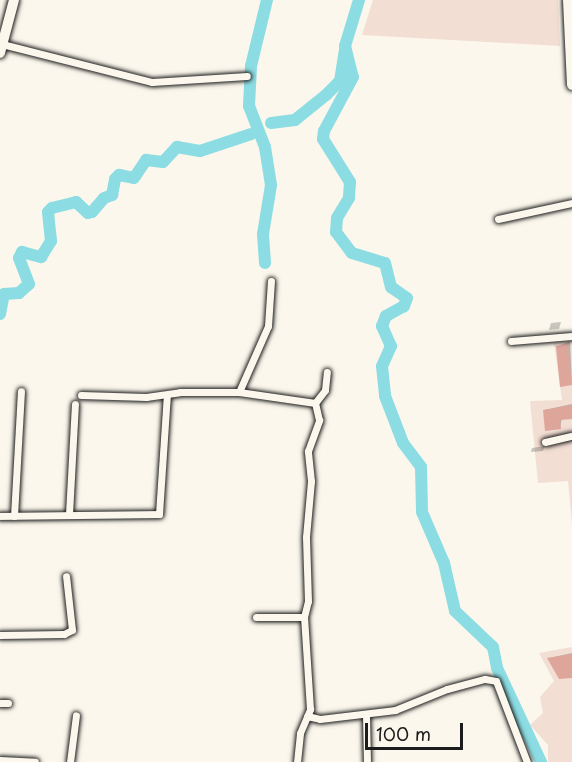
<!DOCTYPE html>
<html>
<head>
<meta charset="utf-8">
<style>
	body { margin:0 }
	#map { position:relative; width:572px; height:762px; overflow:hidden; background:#fbf7ec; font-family:"Playpen Sans",sans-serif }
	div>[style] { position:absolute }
	.built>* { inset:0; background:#f2ded3 }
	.shadow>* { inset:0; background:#0003 }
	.river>* { height:12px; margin:-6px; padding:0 6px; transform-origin:6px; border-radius:6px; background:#8cdde3 }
	.building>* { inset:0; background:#dea59a }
	.roads { filter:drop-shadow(0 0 2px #1c1c1c) drop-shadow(0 0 2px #1c1c1c) }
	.street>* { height:7px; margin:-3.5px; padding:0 3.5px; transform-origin:3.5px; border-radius:3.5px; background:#fbf7ec }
	.secondary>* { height:10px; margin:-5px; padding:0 5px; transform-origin:5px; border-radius:5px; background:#fbf7ec }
	.primary>* { height:10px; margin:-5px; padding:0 5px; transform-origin:5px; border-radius:5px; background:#fbf7ec }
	span { translate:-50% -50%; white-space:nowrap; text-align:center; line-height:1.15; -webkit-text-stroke:5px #fbf7ec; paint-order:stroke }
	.scale { position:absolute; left:365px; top:723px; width:98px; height:27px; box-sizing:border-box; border:3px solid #1c1c1c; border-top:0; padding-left:8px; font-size:18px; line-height:21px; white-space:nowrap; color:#1c1c1c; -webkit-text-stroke:4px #fbf7ec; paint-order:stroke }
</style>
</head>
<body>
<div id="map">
	<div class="built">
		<div style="clip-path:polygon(373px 0,558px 0,560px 46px,362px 35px)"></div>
		<div style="clip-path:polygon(572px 341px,572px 524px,568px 481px,538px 483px,530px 401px,562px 400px,554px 343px)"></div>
		<div style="clip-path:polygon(572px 647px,572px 762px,548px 762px,548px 745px,530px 725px,543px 713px,540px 697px,554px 681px,539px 653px)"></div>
	</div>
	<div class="shadow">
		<div style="clip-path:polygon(561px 322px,559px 329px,549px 330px,551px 323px)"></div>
		<div style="clip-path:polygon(570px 341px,572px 383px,562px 385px,558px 346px)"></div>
		<div style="clip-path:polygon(572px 404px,572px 417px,562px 418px,560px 428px,544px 410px)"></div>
		<div style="clip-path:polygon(545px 446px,543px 451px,531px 452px,532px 448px)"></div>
		<div style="clip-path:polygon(572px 653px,572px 677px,549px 658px)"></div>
	</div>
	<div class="river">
		<div style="left:359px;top:0;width:48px;rotate:106.9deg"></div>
		<div style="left:345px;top:46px;width:32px;rotate:76deg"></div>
		<div style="left:353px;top:77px;width:61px;rotate:118.2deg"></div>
		<div style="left:324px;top:131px;width:8px;rotate:97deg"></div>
		<div style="left:323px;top:139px;width:51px;rotate:57.9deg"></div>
		<div style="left:350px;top:182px;width:16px;rotate:94deg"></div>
		<div style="left:349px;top:198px;width:23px;rotate:121deg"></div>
		<div style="left:337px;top:218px;width:14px;rotate:94deg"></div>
		<div style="left:336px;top:232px;width:26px;rotate:53deg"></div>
		<div style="left:352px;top:253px;width:34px;rotate:17deg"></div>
		<div style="left:385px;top:263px;width:25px;rotate:76deg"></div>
		<div style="left:391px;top:287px;width:19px;rotate:35deg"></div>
		<div style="left:407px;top:298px;width:9px;rotate:111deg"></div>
		<div style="left:404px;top:306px;width:21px;rotate:151deg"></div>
		<div style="left:386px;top:316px;width:11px;rotate:112deg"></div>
		<div style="left:382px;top:326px;width:22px;rotate:66deg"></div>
		<div style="left:391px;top:346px;width:22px;rotate:114deg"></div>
		<div style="left:382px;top:366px;width:30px;rotate:84deg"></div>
		<div style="left:385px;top:396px;width:50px;rotate:69deg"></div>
		<div style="left:403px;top:443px;width:30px;rotate:53deg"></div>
		<div style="left:421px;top:467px;width:45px;rotate:88.7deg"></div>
		<div style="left:422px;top:512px;width:56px;rotate:66.7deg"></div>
		<div style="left:444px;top:563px;width:49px;rotate:77.1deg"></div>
		<div style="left:455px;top:611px;width:52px;rotate:43.5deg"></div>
		<div style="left:493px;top:647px;width:21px;rotate:79deg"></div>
		<div style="left:497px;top:668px;width:104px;rotate:64.9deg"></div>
		<div style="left:271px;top:123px;width:24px;rotate:-7deg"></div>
		<div style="left:295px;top:120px;width:40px;rotate:-39deg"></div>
		<div style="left:326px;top:95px;width:20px;rotate:-45deg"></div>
		<div style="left:340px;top:81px;width:33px;rotate:-81deg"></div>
		<div style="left:265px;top:263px;width:29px;rotate:-94deg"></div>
		<div style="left:263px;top:234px;width:50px;rotate:-80.7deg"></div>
		<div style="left:271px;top:185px;width:38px;rotate:-99deg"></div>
		<div style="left:265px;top:147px;width:44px;rotate:-111.3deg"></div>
		<div style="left:249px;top:106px;width:40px;rotate:-87.1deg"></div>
		<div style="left:251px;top:66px;width:68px;rotate:-76.4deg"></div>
		<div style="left:0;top:314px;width:20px;rotate:-79deg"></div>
		<div style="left:4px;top:294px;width:15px;rotate:-4deg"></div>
		<div style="left:19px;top:293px;width:13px;rotate:-42deg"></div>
		<div style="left:29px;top:284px;width:28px;rotate:-111deg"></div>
		<div style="left:19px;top:258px;width:7px;rotate:-63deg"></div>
		<div style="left:22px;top:252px;width:20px;rotate:15deg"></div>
		<div style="left:41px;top:257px;width:19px;rotate:-58deg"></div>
		<div style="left:51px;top:241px;width:29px;rotate:-96deg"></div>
		<div style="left:48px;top:212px;width:6px;rotate:-45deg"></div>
		<div style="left:52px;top:208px;width:25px;rotate:-14deg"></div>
		<div style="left:76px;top:202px;width:16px;rotate:43deg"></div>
		<div style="left:88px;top:213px;width:4px;rotate:-14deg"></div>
		<div style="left:92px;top:212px;width:18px;rotate:-49deg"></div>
		<div style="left:104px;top:198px;width:9px;rotate:-21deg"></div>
		<div style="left:112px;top:195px;width:16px;rotate:-79deg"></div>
		<div style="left:115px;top:179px;width:6px;rotate:-45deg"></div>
		<div style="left:119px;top:175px;width:15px;rotate:11deg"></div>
		<div style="left:134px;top:178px;width:22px;rotate:-56deg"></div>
		<div style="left:146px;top:160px;width:17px;rotate:7deg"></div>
		<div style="left:163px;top:162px;width:21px;rotate:-47deg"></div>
		<div style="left:177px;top:147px;width:23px;rotate:10deg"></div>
		<div style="left:200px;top:151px;width:54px;rotate:-18.4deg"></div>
	</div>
	<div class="building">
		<div style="clip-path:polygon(567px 344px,572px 385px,560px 387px,556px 346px)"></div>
		<div style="clip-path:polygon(572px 405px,572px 419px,560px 420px,561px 429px,545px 431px,543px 410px)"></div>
		<div style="clip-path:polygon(572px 654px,572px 678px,559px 679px,547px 658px)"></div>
	</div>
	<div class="roads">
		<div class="street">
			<div style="left:2px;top:44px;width:155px;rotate:14.2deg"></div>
			<div style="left:152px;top:82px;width:95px;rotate:-3.6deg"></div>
			<div style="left:498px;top:219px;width:76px;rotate:-12.2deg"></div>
			<div style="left:511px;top:341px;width:61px;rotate:-4.7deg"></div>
			<div style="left:239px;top:392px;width:72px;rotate:-66.3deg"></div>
			<div style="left:268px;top:326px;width:45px;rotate:-86.2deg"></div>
			<div style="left:81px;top:395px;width:65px;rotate:1.8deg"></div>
			<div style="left:146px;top:397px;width:34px;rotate:-8deg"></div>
			<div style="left:180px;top:392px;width:59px"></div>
			<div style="left:239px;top:392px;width:77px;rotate:8.2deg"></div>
			<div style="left:315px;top:403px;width:16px;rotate:-52deg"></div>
			<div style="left:325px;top:390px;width:18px;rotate:-84deg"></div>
			<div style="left:545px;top:442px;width:28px;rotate:-13deg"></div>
			<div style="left:69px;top:514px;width:110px;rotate:-86.9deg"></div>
			<div style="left:0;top:516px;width:159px;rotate:-0.7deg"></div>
			<div style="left:159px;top:514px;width:119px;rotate:-86.2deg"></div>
			<div style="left:14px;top:516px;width:125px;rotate:-86.8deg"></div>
			<div style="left:256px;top:617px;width:48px"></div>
			<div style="left:0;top:635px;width:64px;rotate:-0.9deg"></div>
			<div style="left:64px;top:634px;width:9px;rotate:-27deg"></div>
			<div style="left:72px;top:630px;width:54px;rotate:-96.3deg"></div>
			<div style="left:0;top:703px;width:8px"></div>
			<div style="left:366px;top:715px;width:47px;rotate:88.8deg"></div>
			<div style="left:307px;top:716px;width:13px;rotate:13deg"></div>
			<div style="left:320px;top:719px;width:76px;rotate:-6.8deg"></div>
			<div style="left:395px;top:710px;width:56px;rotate:-22deg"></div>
			<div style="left:447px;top:689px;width:39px;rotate:-15deg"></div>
			<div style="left:485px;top:679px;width:11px;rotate:10deg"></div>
			<div style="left:496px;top:681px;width:87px;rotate:69.1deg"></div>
			<div style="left:0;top:760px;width:35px;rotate:3deg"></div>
			<div style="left:70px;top:762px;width:47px;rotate:-82.7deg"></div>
			<div style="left:297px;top:762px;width:29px;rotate:-84deg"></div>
			<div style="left:300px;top:733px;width:26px;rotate:-67deg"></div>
			<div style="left:310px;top:709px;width:92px;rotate:-93.7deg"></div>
			<div style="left:304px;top:617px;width:16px;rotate:-76deg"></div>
			<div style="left:308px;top:601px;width:64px;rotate:-91.8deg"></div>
			<div style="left:306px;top:537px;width:56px;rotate:-84.9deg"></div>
			<div style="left:311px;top:481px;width:30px;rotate:-96deg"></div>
			<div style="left:308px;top:451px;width:33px;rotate:-70deg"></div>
			<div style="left:319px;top:420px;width:17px;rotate:-103deg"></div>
		</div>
		<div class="secondary">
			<div style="left:0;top:53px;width:55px;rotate:-75.2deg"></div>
		</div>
		<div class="primary">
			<div style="left:568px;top:0;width:85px;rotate:87.3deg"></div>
		</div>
	</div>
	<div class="scale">100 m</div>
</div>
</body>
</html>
